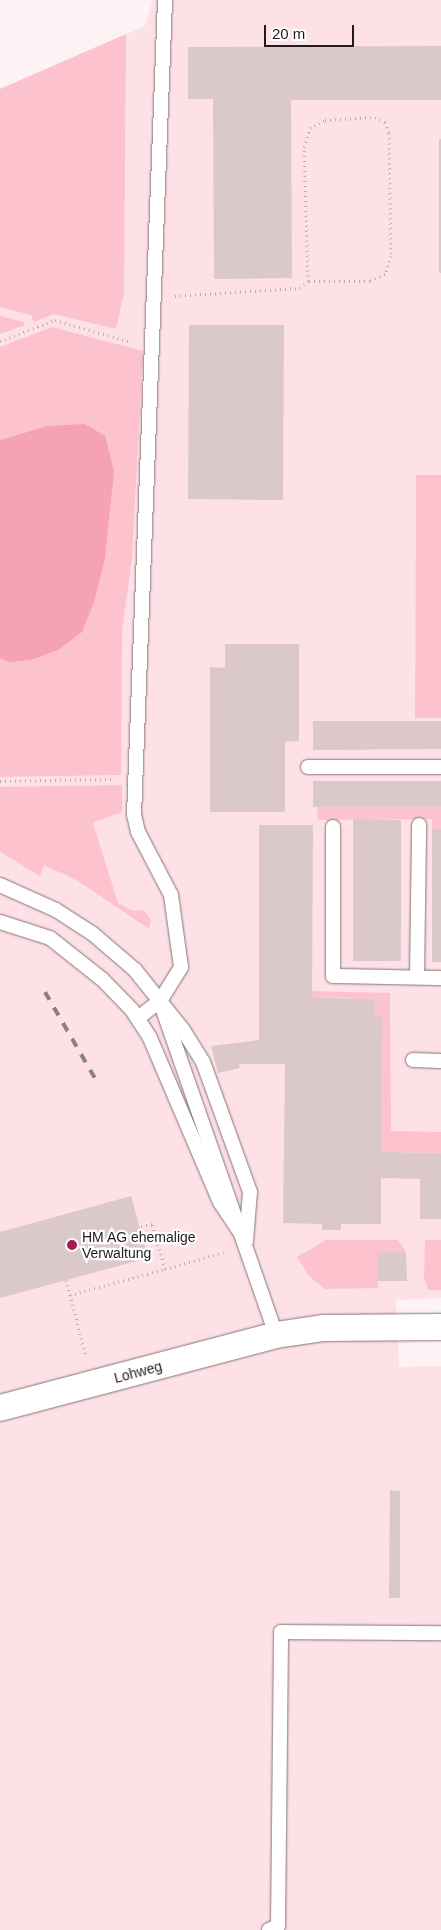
<!DOCTYPE html>
<html>
<head>
<meta charset="utf-8">
<style>
	body { margin:0 }
	#map { position:relative; width:441px; height:1930px; overflow:hidden; background:#fdf2f4; font-family:Helvetica,sans-serif }
	div>[style] { position:absolute }
	.built>* { inset:0; background:#fde1e6 }
	.green>* { inset:0; background:#fcc3ce }
	.water>* { inset:0; background:#f4a2b4 }
	.building>* { inset:0; background:#dac8cb }
	.path>* { height:3px; margin-top:-1.5px; transform-origin:0; background:repeating-linear-gradient(90deg,#b9afb1 0 1px,transparent 0 5px) }
	.roads { filter:drop-shadow(0 0 1px #847477) drop-shadow(0 0 1px #847477) }
	.service>* { height:14px; margin:-7px; padding:0 7px; transform-origin:7px; border-radius:7px; background:#fff }
	.minor>* { height:26px; margin:-13px; padding:0 13px; transform-origin:13px; border-radius:13px; background:#fff }
	.rail>* { height:4px; margin-top:-2px; transform-origin:0; background:repeating-linear-gradient(90deg,#8a8182 0 9px,transparent 0 18px) }
	.dots>* { width:14px; height:14px; translate:-50% -50%; box-sizing:border-box; border:2px solid #fff; border-radius:50% }
	span { translate:-50% -50%; white-space:nowrap; text-align:center; line-height:1.15; -webkit-text-stroke:4.5px #fff; paint-order:stroke }
	.poi-label { font-size:14px; color:#221b1c }
	.left { translate:0 -50%; text-align:left }
	.street-label { font-size:14px; color:#221b1c }
	.scale { position:absolute; left:264px; top:25px; width:90px; height:22px; box-sizing:border-box; border:2px solid #221b1c; border-top:0; padding-left:6px; font-size:15px; line-height:18px; white-space:nowrap; color:#221b1c; -webkit-text-stroke:4px #fff; paint-order:stroke }
</style>
</head>
<body>
<div id="map">
	<div class="built">
		<div style="clip-path:polygon(153px 0,441px 0,441px 475px,416px 476px,415px 718px,441px 718px,441px 1298px,396px 1300px,399px 1367px,441px 1366px,441px 1930px,0 1930px,0 89px,145px 26px)"></div>
	</div>
	<div class="green">
		<div style="clip-path:polygon(126px 34px,124px 293px,116px 329px,54px 314px,34px 322px,31px 315px,0 307px,0 89px)"></div>
		<div style="clip-path:polygon(0 316px,24px 322px,25px 325px,0 334px)"></div>
		<div style="clip-path:polygon(52px 327px,143px 351px,132px 558px,122px 631px,121px 775px,0 777px,0 658px,9px 662px,47px 426px,0 440px,0 347px)"></div>
		<div style="clip-path:polygon(416px 475px,441px 475px,441px 718px,415px 718px)"></div>
		<div style="clip-path:polygon(122px 785px,122px 812px,93px 823px,118px 903px,133px 911px,144px 910px,151px 920px,149px 929px,78px 881px,44px 865px,40px 876px,0 852px,0 787px)"></div>
		<div style="clip-path:polygon(317px 807px,441px 807px,441px 829px,432px 829px,432px 819px,318px 820px)"></div>
		<div style="clip-path:polygon(312px 991px,390px 993px,391px 1131px,441px 1132px,441px 1153px,381px 1152px,382px 1017px,375px 1017px,348px 998px,312px 997px)"></div>
		<div style="clip-path:polygon(326px 1240px,398px 1240px,406px 1252px,377px 1252px,378px 1288px,325px 1289px,309px 1276px,297px 1257px)"></div>
		<div style="clip-path:polygon(425px 1240px,441px 1240px,441px 1290px,428px 1290px,424px 1277px)"></div>
	</div>
	<div class="water">
		<div style="clip-path:polygon(85px 424px,105px 436px,114px 471px,105px 558px,94px 602px,82px 632px,58px 650px,31px 660px,9px 662px,0 658px,0 440px,47px 426px)"></div>
	</div>
	<div class="building">
		<div style="clip-path:polygon(441px 46px,441px 100px,291px 100px,292px 278px,214px 279px,213px 99px,188px 99px,188px 47px)"></div>
		<div style="clip-path:polygon(439px 139px,441px 139px,441px 273px,439px 273px)"></div>
		<div style="clip-path:polygon(189px 325px,284px 325px,283px 500px,188px 499px)"></div>
		<div style="clip-path:polygon(225px 644px,299px 644px,299px 741px,285px 742px,285px 812px,210px 812px,210px 667px,225px 668px)"></div>
		<div style="clip-path:polygon(313px 721px,441px 721px,441px 749px,313px 750px)"></div>
		<div style="clip-path:polygon(313px 781px,441px 781px,441px 807px,313px 807px)"></div>
		<div style="clip-path:polygon(353px 819px,401px 820px,401px 961px,353px 961px)"></div>
		<div style="clip-path:polygon(259px 825px,313px 825px,312px 997px,375px 1000px,375px 1017px,382px 1017px,381px 1152px,441px 1153px,441px 1219px,420px 1219px,420px 1179px,381px 1178px,381px 1224px,341px 1224px,341px 1230px,322px 1230px,322px 1224px,283px 1223px,285px 1064px,239px 1064px,240px 1068px,218px 1073px,211px 1046px,259px 1040px)"></div>
		<div style="clip-path:polygon(432px 829px,441px 829px,441px 962px,432px 962px)"></div>
		<div style="clip-path:polygon(131px 1196px,148px 1258px,0 1298px,0 1232px)"></div>
		<div style="clip-path:polygon(377px 1252px,406px 1252px,407px 1281px,377px 1281px)"></div>
		<div style="clip-path:polygon(390px 1490px,400px 1491px,400px 1598px,389px 1598px)"></div>
	</div>
	<div class="path">
		<div style="left:175px;top:296px;width:125px;rotate:-3.7deg"></div>
		<div style="left:300px;top:288px;width:11px;rotate:-41deg"></div>
		<div style="left:308px;top:281px;width:134px;rotate:-91.7deg"></div>
		<div style="left:304px;top:147px;width:20px;rotate:-72deg"></div>
		<div style="left:310px;top:128px;width:17px;rotate:-28deg"></div>
		<div style="left:325px;top:120px;width:50px;rotate:-3.4deg"></div>
		<div style="left:375px;top:117px;width:11px;rotate:27deg"></div>
		<div style="left:385px;top:122px;width:12px;rotate:70deg"></div>
		<div style="left:389px;top:133px;width:123px;rotate:89.1deg"></div>
		<div style="left:391px;top:256px;width:19px;rotate:108deg"></div>
		<div style="left:385px;top:274px;width:17px;rotate:155deg"></div>
		<div style="left:370px;top:281px;width:62px;rotate:180deg"></div>
		<div style="left:0;top:341px;width:59px;rotate:-20.9deg"></div>
		<div style="left:55px;top:320px;width:79px;rotate:16.1deg"></div>
		<div style="left:0;top:781px;width:113px;rotate:-1deg"></div>
		<div style="left:165px;top:1269px;width:61px;rotate:-16.1deg"></div>
		<div style="left:66px;top:1280px;width:80px;rotate:75.4deg"></div>
		<div style="left:70px;top:1295px;width:98px;rotate:-15.3deg"></div>
		<div style="left:165px;top:1269px;width:47px;rotate:-106.1deg"></div>
		<div style="left:152px;top:1224px;width:13px;rotate:167deg"></div>
	</div>
	<div class="roads">
		<div class="service">
			<div style="left:308px;top:767px;width:133px"></div>
			<div style="left:333px;top:827px;width:149px;rotate:90deg"></div>
			<div style="left:333px;top:976px;width:108px;rotate:1.1deg"></div>
			<div style="left:0;top:885px;width:61px;rotate:24.1deg"></div>
			<div style="left:56px;top:910px;width:44px;rotate:33deg"></div>
			<div style="left:93px;top:934px;width:55px;rotate:40.6deg"></div>
			<div style="left:135px;top:970px;width:77px;rotate:51.3deg"></div>
			<div style="left:183px;top:1030px;width:38px;rotate:58deg"></div>
			<div style="left:203px;top:1062px;width:138px;rotate:70.1deg"></div>
			<div style="left:250px;top:1192px;width:49px;rotate:94.7deg"></div>
			<div style="left:0;top:922px;width:52px;rotate:17.7deg"></div>
			<div style="left:50px;top:938px;width:66px;rotate:38.3deg"></div>
			<div style="left:102px;top:979px;width:43px;rotate:45.9deg"></div>
			<div style="left:132px;top:1010px;width:33px;rotate:57deg"></div>
			<div style="left:150px;top:1038px;width:178px;rotate:66.9deg"></div>
			<div style="left:220px;top:1202px;width:47px;rotate:56.3deg"></div>
			<div style="left:417px;top:977px;width:152px;rotate:-89.2deg"></div>
			<div style="left:163px;top:1010px;width:344px;rotate:70.8deg"></div>
			<div style="left:138px;top:1018px;width:28px;rotate:-38deg"></div>
			<div style="left:160px;top:1001px;width:40px;rotate:-58deg"></div>
			<div style="left:181px;top:967px;width:73px;rotate:-97.9deg"></div>
			<div style="left:171px;top:895px;width:71px;rotate:-117.6deg"></div>
			<div style="left:138px;top:832px;width:17px;rotate:-103deg"></div>
			<div style="left:134px;top:815px;width:816px;rotate:-87.82deg"></div>
			<div style="left:413px;top:1060px;width:28px;rotate:2deg"></div>
			<div style="left:269px;top:1930px;width:10px;rotate:-24deg"></div>
			<div style="left:278px;top:1926px;width:294px;rotate:-89.4deg"></div>
			<div style="left:281px;top:1632px;width:160px;rotate:0.4deg"></div>
		</div>
		<div class="minor">
			<div style="left:0;top:1408px;width:285px;rotate:-14.8deg"></div>
			<div style="left:276px;top:1335px;width:49px;rotate:-8.3deg"></div>
			<div style="left:324px;top:1328px;width:117px;rotate:-0.5deg"></div>
		</div>
	</div>
	<div class="rail">
		<div style="left:45px;top:992px;width:108px;rotate:59.9deg"></div>
	</div>
	<div class="dots">
		<div style="left:72px;top:1245px;background:#ab1950"></div>
	</div>
	<div class="poi-label">
		<span class="left" style="left:82px;top:1245px">HM AG ehemalige<br>Verwaltung</span>
	</div>
	<div class="street-label">
		<span style="left:138px;top:1372px;rotate:-15deg">Lohweg</span>
	</div>
	<div class="scale">20 m</div>
</div>
</body>
</html>
